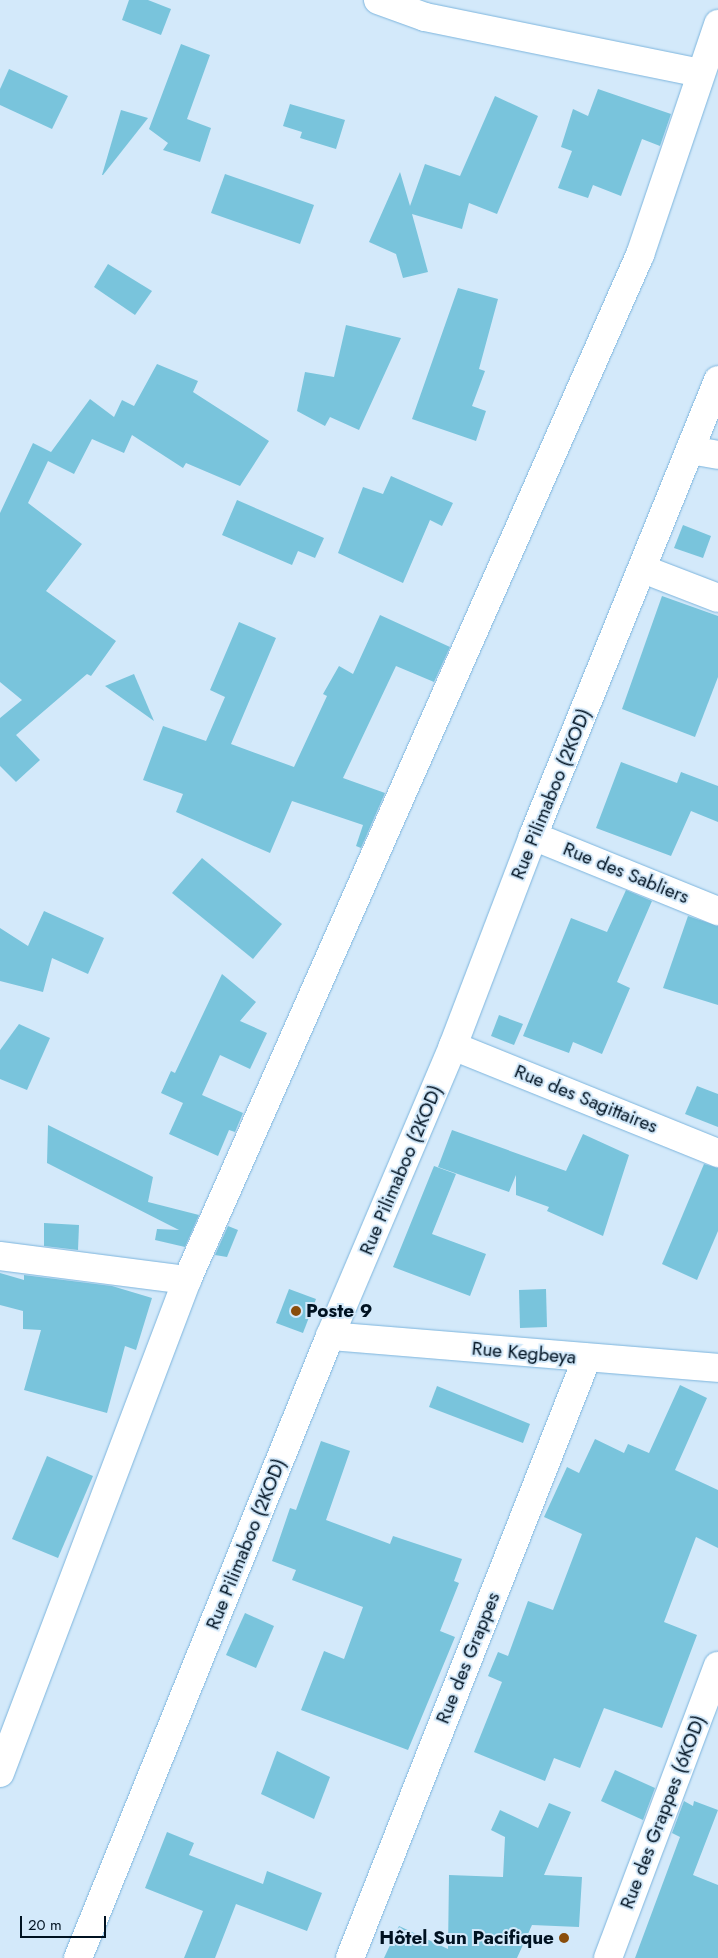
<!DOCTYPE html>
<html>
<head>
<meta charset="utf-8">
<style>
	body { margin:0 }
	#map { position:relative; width:718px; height:1958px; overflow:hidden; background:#d3e9fa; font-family:Jost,sans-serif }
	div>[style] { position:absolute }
	.building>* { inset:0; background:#79c4dc }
	.roads { filter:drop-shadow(0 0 1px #7db5dd) drop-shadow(0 0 1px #7db5dd) }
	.minor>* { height:28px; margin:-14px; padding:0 14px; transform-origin:14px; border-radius:14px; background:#fff }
	.dots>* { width:14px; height:14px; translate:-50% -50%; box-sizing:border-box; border:2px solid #d3e9fa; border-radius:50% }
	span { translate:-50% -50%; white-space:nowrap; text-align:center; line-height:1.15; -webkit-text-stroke:4px #d3e9fa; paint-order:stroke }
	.street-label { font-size:19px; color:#001221 }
	.poi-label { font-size:19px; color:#001221; font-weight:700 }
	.left { translate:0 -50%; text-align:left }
	.right { translate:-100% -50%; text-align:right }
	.scale { position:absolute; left:20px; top:1916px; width:86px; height:22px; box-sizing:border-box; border:2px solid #001221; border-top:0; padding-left:6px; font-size:15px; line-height:18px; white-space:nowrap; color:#001221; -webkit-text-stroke:4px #d3e9fa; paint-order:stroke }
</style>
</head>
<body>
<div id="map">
	<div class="building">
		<div style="clip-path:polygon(129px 0,148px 0,171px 9px,161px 35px,122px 20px)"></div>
		<div style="clip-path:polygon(181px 44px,210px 55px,187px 119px,211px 128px,200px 162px,163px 150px,168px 143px,149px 129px)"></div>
		<div style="clip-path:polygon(9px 69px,68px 96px,52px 129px,0 105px,0 89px)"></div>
		<div style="clip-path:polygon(598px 89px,671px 114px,660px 146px,642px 139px,621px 196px,593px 185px,588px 198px,558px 188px,572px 151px,561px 147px,573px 109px,588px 116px)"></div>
		<div style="clip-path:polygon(495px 96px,538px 116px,497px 214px,469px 203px,462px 229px,412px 214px,428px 272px,403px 278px,396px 254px,369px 242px,400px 172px,410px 206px,425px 164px,460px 176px)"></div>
		<div style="clip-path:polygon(290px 104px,345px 120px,336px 149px,300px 138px,302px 132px,283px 126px)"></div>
		<div style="clip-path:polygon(121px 110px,148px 118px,103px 175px,102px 175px)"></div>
		<div style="clip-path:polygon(225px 174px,314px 205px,300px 244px,211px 213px)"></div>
		<div style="clip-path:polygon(108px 264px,152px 291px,135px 315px,94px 287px)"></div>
		<div style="clip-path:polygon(458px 288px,498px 299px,479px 369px,485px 371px,472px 406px,486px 411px,476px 441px,412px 419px)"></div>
		<div style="clip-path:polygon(346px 325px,401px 338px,359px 430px,330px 417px,325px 426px,297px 411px,305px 372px,334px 377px)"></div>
		<div style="clip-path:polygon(157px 364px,198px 381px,193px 392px,269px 441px,240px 486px,186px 463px,183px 468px,132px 435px,124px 453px,92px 439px,74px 474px,48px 461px,28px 503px,82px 544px,46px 591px,116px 641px,91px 676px,87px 674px,16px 735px,40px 760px,16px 782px,0 766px,0 718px,22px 700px,0 682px,0 513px,33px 443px,51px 452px,90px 399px,114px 417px,122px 400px,134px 406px)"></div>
		<div style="clip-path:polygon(391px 476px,453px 503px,442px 526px,430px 520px,403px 583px,338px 553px,363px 487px,383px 494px)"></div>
		<div style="clip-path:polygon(237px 500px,324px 538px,315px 558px,298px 551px,292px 565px,222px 535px)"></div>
		<div style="clip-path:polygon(683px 525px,711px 536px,703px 558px,674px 548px)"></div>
		<div style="clip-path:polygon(662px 596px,718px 616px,718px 677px,695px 737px,622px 709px)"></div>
		<div style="clip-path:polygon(380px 615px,450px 647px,434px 682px,396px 666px,343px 778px,385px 793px,361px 848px,356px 846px,363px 825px,292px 801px,270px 853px,176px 812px,183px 794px,143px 780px,163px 726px,206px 741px,225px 697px,210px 690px,239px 622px,276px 638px,231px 744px,294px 767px,327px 696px,323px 694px,339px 666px,353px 674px)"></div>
		<div style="clip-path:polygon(134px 674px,154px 721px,105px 686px)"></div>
		<div style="clip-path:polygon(621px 762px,677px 783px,681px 772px,718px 786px,718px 822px,691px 811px,671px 856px,596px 828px)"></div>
		<div style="clip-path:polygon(202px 858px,282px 924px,253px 959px,172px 893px)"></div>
		<div style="clip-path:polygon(626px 890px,652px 901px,617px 982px,630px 988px,602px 1054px,573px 1042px,569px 1053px,523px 1036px,571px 918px,607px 932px)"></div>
		<div style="clip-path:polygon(44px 911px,104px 938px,88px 974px,52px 958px,43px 992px,0 981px,0 928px,28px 946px)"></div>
		<div style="clip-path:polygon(688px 916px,718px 926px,718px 1005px,663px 988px)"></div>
		<div style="clip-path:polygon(222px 974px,256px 1002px,240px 1021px,267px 1033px,250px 1069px,220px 1055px,202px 1095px,243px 1113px,235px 1132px,229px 1130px,218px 1156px,169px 1134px,183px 1103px,161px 1093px,171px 1071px,175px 1073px)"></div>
		<div style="clip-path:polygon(499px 1015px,523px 1024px,514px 1045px,491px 1036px)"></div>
		<div style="clip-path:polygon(19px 1024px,50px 1038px,27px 1090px,0 1079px,0 1050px)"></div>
		<div style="clip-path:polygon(697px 1086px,718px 1094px,718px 1127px,685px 1114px)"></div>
		<div style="clip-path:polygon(48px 1125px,153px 1177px,148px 1202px,199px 1215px,185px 1247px,155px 1240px,157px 1229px,179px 1230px,47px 1163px)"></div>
		<div style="clip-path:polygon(452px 1130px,566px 1171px,583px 1134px,629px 1155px,603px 1236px,547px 1211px,549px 1207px,516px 1195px,516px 1175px,509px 1192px,438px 1167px)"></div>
		<div style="clip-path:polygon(704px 1164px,718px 1168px,718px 1231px,697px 1280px,662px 1264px)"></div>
		<div style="clip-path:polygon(434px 1166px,456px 1174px,432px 1234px,486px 1254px,470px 1296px,393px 1267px)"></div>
		<div style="clip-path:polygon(44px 1223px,79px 1225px,78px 1250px,44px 1246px)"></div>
		<div style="clip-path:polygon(228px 1226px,238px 1230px,227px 1257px,215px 1255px)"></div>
		<div style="clip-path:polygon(0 1273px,24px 1280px,24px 1275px,112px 1286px,152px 1298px,136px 1350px,125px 1346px,107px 1413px,24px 1390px,41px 1330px,23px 1329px,23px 1311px,0 1305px)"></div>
		<div style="clip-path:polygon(289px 1289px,316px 1299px,303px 1333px,276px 1323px)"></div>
		<div style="clip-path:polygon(546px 1289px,547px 1327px,520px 1328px,519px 1290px)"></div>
		<div style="clip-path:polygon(680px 1385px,707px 1398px,675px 1470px,718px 1490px,718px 1548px,696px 1537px,664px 1622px,697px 1635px,662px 1728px,604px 1708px,580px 1768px,554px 1758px,545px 1781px,474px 1752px,502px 1682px,488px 1676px,498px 1652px,508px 1656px,528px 1601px,553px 1610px,582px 1534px,544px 1517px,567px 1467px,579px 1473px,595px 1439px,624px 1453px,628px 1444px,649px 1453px)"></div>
		<div style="clip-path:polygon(437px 1386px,530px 1424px,523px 1443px,429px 1407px)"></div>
		<div style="clip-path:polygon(321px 1441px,350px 1451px,326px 1520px,390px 1544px,393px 1536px,462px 1559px,454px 1581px,459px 1583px,440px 1631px,455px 1637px,408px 1750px,301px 1710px,324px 1651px,344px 1659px,363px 1607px,292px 1580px,296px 1570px,272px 1561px,290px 1508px,296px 1510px)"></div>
		<div style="clip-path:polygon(47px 1456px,93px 1476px,58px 1558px,12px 1539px)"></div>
		<div style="clip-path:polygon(245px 1613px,274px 1626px,256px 1668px,226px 1655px)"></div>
		<div style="clip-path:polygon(277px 1751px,330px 1777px,314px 1819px,261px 1794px)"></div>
		<div style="clip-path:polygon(615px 1770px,655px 1788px,643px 1820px,601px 1801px)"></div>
		<div style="clip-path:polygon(684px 1801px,693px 1806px,694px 1801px,718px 1810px,693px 1875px,718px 1885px,718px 1958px,635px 1958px,680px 1837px,672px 1833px)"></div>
		<div style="clip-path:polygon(549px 1803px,571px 1812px,544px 1875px,582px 1877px,579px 1927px,532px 1925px,517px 1958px,384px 1958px,399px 1926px,448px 1949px,449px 1875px,503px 1877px,505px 1837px,491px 1830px,500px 1810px,538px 1828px)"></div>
		<div style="clip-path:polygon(167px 1832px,194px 1843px,189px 1855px,263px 1884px,267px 1871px,322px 1893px,307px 1931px,236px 1904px,215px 1958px,184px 1958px,203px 1911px,145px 1888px)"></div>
	</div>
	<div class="roads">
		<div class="minor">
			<div style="left:378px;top:0;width:50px;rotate:19.9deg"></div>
			<div style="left:425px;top:17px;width:281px;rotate:11.5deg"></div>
			<div style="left:690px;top:450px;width:28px;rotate:10deg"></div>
			<div style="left:643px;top:569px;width:80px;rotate:21.1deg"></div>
			<div style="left:533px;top:836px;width:200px;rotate:22.1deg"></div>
			<div style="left:453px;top:1046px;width:286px;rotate:22deg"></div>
			<div style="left:0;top:1256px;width:189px;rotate:7.3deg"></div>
			<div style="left:330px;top:1336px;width:389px;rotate:4.7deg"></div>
			<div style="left:0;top:1773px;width:527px;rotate:-69.23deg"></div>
			<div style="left:187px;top:1280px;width:1121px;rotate:-66.16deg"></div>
			<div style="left:640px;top:255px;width:244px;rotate:-71.3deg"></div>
			<div style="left:78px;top:1958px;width:671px;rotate:-67.94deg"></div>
			<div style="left:330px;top:1336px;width:315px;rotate:-67deg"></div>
			<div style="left:453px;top:1046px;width:225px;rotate:-69.1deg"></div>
			<div style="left:533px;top:836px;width:492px;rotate:-67.9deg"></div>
			<div style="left:350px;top:1958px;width:645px;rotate:-68.45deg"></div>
			<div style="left:608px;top:1958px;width:312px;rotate:-69.4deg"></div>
		</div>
	</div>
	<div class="dots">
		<div style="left:296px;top:1311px;background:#894d0b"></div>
		<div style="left:564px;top:1938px;background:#894d0b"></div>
	</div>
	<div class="street-label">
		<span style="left:551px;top:794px;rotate:-68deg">Rue Pilimaboo (2KOD)</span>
		<span style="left:626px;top:873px;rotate:22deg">Rue des Sabliers</span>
		<span style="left:586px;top:1099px;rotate:22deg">Rue des Sagittaires</span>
		<span style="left:401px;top:1170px;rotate:-67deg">Rue Pilimaboo (2KOD)</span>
		<span style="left:524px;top:1353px;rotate:5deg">Rue Kegbeya</span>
		<span style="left:246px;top:1544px;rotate:-68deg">Rue Pilimaboo (2KOD)</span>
		<span style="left:468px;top:1658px;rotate:-68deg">Rue des Grappes</span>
		<span style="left:663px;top:1812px;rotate:-69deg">Rue des Grappes (6KOD)</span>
	</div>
	<div class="poi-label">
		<span class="left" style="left:306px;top:1311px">Poste 9</span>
		<span class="right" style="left:554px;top:1938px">Hôtel Sun Pacifique</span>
	</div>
	<div class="scale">20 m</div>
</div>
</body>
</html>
